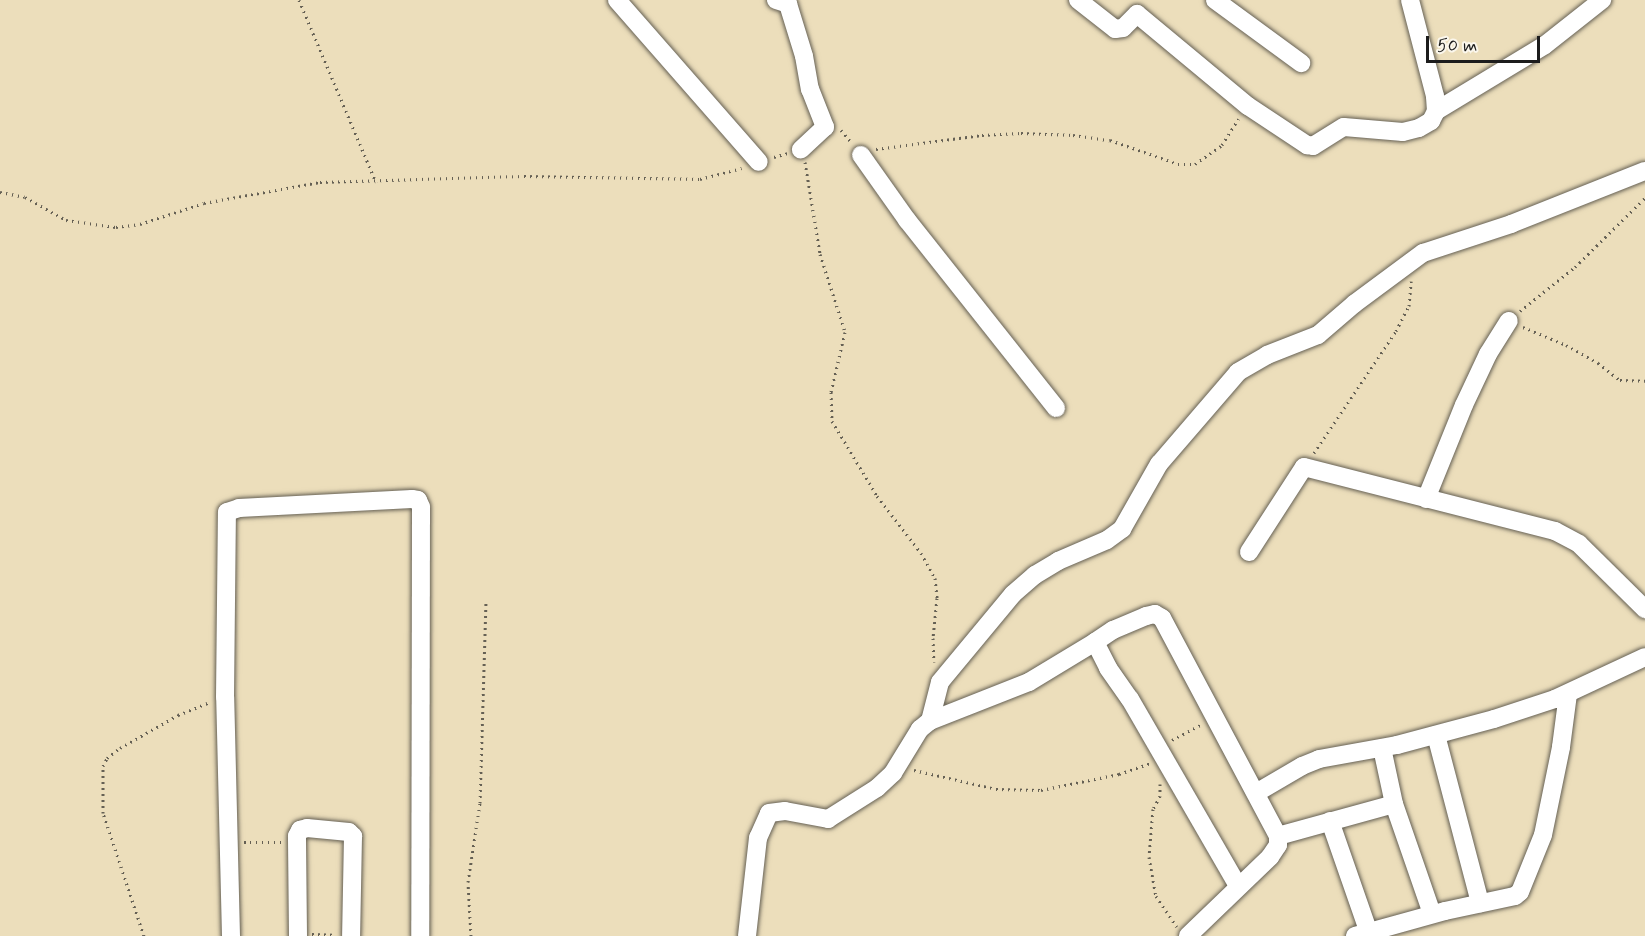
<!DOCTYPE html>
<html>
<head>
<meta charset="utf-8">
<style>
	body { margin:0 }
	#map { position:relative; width:1645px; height:936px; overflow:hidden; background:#ecdebb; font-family:Mynerve,sans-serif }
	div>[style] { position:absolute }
	.path>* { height:3px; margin-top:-1.5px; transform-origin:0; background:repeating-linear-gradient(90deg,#656054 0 1.5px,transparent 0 6px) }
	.roads { filter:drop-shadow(0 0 2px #656054) drop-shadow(0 0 2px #656054) }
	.street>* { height:18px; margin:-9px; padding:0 9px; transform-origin:9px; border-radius:9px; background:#fff }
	span { translate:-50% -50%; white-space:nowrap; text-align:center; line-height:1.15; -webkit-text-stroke:4.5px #fbf7ec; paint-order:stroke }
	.scale { position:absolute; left:1426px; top:36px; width:114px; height:27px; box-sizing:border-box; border:3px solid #1c1c1c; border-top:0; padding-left:8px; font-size:18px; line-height:21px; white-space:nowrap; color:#1c1c1c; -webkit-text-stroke:4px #fbf7ec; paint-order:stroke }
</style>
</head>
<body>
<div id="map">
	<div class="path">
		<div style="left:299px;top:0;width:198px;rotate:67.1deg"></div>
		<div style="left:841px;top:130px;width:17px;rotate:50deg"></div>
		<div style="left:876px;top:149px;width:107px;rotate:-7.5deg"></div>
		<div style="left:982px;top:135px;width:39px;rotate:-3deg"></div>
		<div style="left:1021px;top:133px;width:52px;rotate:2.2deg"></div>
		<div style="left:1073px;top:135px;width:37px;rotate:8deg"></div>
		<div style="left:1110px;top:140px;width:72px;rotate:19.4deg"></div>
		<div style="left:1178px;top:164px;width:17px"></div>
		<div style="left:1195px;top:164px;width:33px;rotate:-35deg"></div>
		<div style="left:1222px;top:145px;width:31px;rotate:-58deg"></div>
		<div style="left:774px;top:157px;width:15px;rotate:-16deg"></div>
		<div style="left:805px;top:162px;width:93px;rotate:80.7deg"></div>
		<div style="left:820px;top:254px;width:82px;rotate:72.2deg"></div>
		<div style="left:845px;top:332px;width:62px;rotate:103.1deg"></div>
		<div style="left:831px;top:392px;width:29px;rotate:88deg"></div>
		<div style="left:832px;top:421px;width:87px;rotate:59deg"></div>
		<div style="left:877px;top:496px;width:72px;rotate:52.3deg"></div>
		<div style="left:921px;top:553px;width:29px;rotate:61deg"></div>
		<div style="left:935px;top:578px;width:20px;rotate:84deg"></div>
		<div style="left:937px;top:598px;width:40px;rotate:95.7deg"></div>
		<div style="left:933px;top:638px;width:24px;rotate:88deg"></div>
		<div style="left:0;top:192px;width:25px;rotate:11deg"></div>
		<div style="left:25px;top:197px;width:47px;rotate:29.3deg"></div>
		<div style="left:66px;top:220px;width:50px;rotate:8deg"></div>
		<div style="left:116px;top:227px;width:24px;rotate:-7deg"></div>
		<div style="left:140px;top:224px;width:67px;rotate:-18.2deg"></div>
		<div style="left:204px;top:203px;width:118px;rotate:-10.3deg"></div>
		<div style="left:320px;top:182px;width:204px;rotate:-1.7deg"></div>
		<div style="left:524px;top:176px;width:176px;rotate:1deg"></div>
		<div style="left:700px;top:179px;width:43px;rotate:-14.7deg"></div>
		<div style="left:1520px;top:311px;width:70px;rotate:-38.7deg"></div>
		<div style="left:1575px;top:267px;width:98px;rotate:-44.6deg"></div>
		<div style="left:1523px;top:327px;width:47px;rotate:22.7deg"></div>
		<div style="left:1566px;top:345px;width:37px;rotate:29deg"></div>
		<div style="left:1598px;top:363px;width:28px;rotate:38deg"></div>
		<div style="left:1620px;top:380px;width:25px;rotate:2deg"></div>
		<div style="left:1314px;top:453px;width:147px;rotate:-56.1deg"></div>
		<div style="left:1396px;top:331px;width:28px;rotate:-63deg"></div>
		<div style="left:1409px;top:306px;width:25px;rotate:-85deg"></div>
		<div style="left:1172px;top:740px;width:32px;rotate:-28deg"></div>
		<div style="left:914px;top:770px;width:84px;rotate:13deg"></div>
		<div style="left:996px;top:789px;width:45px;rotate:1.3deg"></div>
		<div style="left:1041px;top:790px;width:80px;rotate:-11.6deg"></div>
		<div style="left:1119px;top:774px;width:34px;rotate:-19deg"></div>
		<div style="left:1160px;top:784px;width:12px;rotate:90deg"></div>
		<div style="left:1160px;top:796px;width:15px;rotate:118deg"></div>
		<div style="left:1153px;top:809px;width:48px;rotate:94.8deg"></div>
		<div style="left:1149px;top:857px;width:40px;rotate:80deg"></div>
		<div style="left:1156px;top:896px;width:37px;rotate:56deg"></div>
		<div style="left:244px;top:842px;width:38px"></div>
		<div style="left:312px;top:934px;width:23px;rotate:2deg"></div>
		<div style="left:144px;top:936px;width:130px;rotate:-108.4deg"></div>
		<div style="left:103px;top:813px;width:47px;rotate:-90deg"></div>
		<div style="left:103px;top:766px;width:9px;rotate:-63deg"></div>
		<div style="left:107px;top:758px;width:16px;rotate:-38deg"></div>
		<div style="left:120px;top:748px;width:67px;rotate:-29.6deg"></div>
		<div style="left:178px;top:715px;width:35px;rotate:-22deg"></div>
		<div style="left:471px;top:936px;width:54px;rotate:-93.2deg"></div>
		<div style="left:468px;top:882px;width:80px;rotate:-81.4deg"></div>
		<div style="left:480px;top:803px;width:200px;rotate:-88.3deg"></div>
	</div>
	<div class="roads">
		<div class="street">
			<div style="left:617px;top:0;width:215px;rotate:48.8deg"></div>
			<div style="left:776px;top:0;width:13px;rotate:18deg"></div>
			<div style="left:788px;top:4px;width:54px;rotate:72.9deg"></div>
			<div style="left:804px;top:56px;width:34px;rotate:80deg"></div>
			<div style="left:810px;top:89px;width:41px;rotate:68.5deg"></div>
			<div style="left:825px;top:127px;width:33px;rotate:137deg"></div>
			<div style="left:1078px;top:0;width:47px;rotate:38.1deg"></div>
			<div style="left:1115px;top:29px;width:8px;rotate:-7deg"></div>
			<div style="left:1123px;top:28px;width:20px;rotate:-45deg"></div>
			<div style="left:1137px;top:14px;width:144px;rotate:39.7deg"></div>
			<div style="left:1248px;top:106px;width:71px;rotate:33.5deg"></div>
			<div style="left:1307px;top:145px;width:6px;rotate:9deg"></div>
			<div style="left:1313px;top:146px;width:36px;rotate:-32deg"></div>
			<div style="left:1344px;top:127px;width:59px;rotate:4.8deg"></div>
			<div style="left:1403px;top:132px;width:16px;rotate:-14deg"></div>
			<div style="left:1419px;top:128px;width:14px;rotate:-30deg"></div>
			<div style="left:1431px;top:121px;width:11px;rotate:-63deg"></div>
			<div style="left:1436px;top:111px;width:15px;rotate:-94deg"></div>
			<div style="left:1435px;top:96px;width:99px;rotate:-104.6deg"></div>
			<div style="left:1215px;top:0;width:107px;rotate:36.2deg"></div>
			<div style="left:1436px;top:111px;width:127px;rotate:-31.2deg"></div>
			<div style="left:1545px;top:45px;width:73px;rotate:-38.3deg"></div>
			<div style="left:861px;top:155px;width:80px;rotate:54.7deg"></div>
			<div style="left:907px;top:220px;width:240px;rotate:51.6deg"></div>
			<div style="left:1426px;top:499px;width:101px;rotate:-68deg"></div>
			<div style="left:1464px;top:405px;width:56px;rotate:-64.8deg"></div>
			<div style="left:1488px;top:354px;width:39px;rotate:-58deg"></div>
			<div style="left:1249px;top:552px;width:101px;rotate:-57.1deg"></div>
			<div style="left:1304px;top:467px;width:259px;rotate:14.3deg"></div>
			<div style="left:1555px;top:531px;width:27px;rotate:28deg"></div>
			<div style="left:1579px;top:544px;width:93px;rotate:44.6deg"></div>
			<div style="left:1095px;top:642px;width:22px;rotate:-34deg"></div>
			<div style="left:1113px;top:630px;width:36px;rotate:-23deg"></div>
			<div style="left:1146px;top:616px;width:9px;rotate:-13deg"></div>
			<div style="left:1155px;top:614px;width:8px;rotate:30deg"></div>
			<div style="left:1162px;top:618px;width:247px;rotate:62deg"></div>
			<div style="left:1278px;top:836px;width:9px;rotate:90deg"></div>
			<div style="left:1278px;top:845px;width:14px;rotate:124deg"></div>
			<div style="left:1270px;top:857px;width:114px;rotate:136.1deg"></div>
			<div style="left:930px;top:721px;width:40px;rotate:-75.6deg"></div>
			<div style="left:940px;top:682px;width:114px;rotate:-50.3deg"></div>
			<div style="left:1013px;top:594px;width:29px;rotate:-41deg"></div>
			<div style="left:1035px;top:575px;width:27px;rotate:-31deg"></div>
			<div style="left:1058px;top:561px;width:53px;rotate:-23.2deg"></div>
			<div style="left:1107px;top:540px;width:19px;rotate:-36deg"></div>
			<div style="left:1122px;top:529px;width:75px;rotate:-60.4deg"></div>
			<div style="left:1159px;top:464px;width:121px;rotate:-49.3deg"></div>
			<div style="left:1238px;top:372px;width:34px;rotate:-30deg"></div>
			<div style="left:1267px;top:355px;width:55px;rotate:-21.4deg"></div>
			<div style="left:1318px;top:335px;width:48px;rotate:-40.7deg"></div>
			<div style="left:1354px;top:304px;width:86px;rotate:-36.5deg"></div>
			<div style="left:1423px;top:253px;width:93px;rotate:-18.2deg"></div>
			<div style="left:1511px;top:224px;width:144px;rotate:-21.6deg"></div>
			<div style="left:1436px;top:735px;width:174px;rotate:75.3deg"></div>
			<div style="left:1382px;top:748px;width:57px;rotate:77.9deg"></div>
			<div style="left:1394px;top:804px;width:116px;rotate:70.9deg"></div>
			<div style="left:1256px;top:793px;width:53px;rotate:-30.4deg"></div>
			<div style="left:1302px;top:766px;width:18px;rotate:-22deg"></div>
			<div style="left:1319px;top:759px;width:79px;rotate:-10.2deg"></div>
			<div style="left:1397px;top:745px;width:100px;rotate:-15deg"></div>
			<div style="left:1494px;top:719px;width:64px;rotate:-18.2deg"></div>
			<div style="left:1555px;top:699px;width:99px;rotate:-25deg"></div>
			<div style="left:1330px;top:821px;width:122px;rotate:70.8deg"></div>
			<div style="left:1278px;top:836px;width:120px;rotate:-15.4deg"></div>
			<div style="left:231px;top:936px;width:239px;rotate:-91.4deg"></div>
			<div style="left:225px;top:697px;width:185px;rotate:-89.4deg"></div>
			<div style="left:227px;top:512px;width:13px;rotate:-18deg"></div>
			<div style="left:239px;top:508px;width:173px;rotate:-3deg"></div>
			<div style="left:412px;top:499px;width:6px;rotate:9deg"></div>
			<div style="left:418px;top:500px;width:8px;rotate:67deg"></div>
			<div style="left:421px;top:507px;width:429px;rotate:90.1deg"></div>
			<div style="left:298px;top:936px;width:100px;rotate:-90.6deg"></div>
			<div style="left:297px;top:836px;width:7px;rotate:-63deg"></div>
			<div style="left:300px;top:830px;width:7px;rotate:-16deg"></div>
			<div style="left:307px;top:828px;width:42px;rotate:5.4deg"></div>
			<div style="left:349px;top:832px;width:6px;rotate:45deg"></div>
			<div style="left:353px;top:836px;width:100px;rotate:91.1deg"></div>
			<div style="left:747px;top:936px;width:99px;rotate:-83.6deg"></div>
			<div style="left:758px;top:838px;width:27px;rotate:-66deg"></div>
			<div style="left:769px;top:813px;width:16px;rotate:-7deg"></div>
			<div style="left:785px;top:811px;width:44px;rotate:10.5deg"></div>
			<div style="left:828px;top:819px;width:58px;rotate:-32.3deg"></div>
			<div style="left:877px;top:788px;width:22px;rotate:-43deg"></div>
			<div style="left:893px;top:773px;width:52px;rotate:-58.5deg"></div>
			<div style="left:920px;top:729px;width:13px;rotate:-39deg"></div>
			<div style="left:930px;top:721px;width:106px;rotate:-21.5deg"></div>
			<div style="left:1029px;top:682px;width:77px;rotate:-31.2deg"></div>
			<div style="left:1095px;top:642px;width:29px;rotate:63deg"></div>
			<div style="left:1108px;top:668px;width:38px;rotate:55deg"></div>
			<div style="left:1130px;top:699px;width:216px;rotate:60deg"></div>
			<div style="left:1355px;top:936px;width:93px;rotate:-15.5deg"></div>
			<div style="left:1445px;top:911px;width:72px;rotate:-12.1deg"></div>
			<div style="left:1515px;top:896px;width:6px;rotate:-39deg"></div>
			<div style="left:1520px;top:892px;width:61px;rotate:-68deg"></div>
			<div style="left:1543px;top:835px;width:90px;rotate:-78.4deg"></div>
			<div style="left:1561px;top:747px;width:53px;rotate:-82.5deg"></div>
		</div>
	</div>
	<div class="scale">50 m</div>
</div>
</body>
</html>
